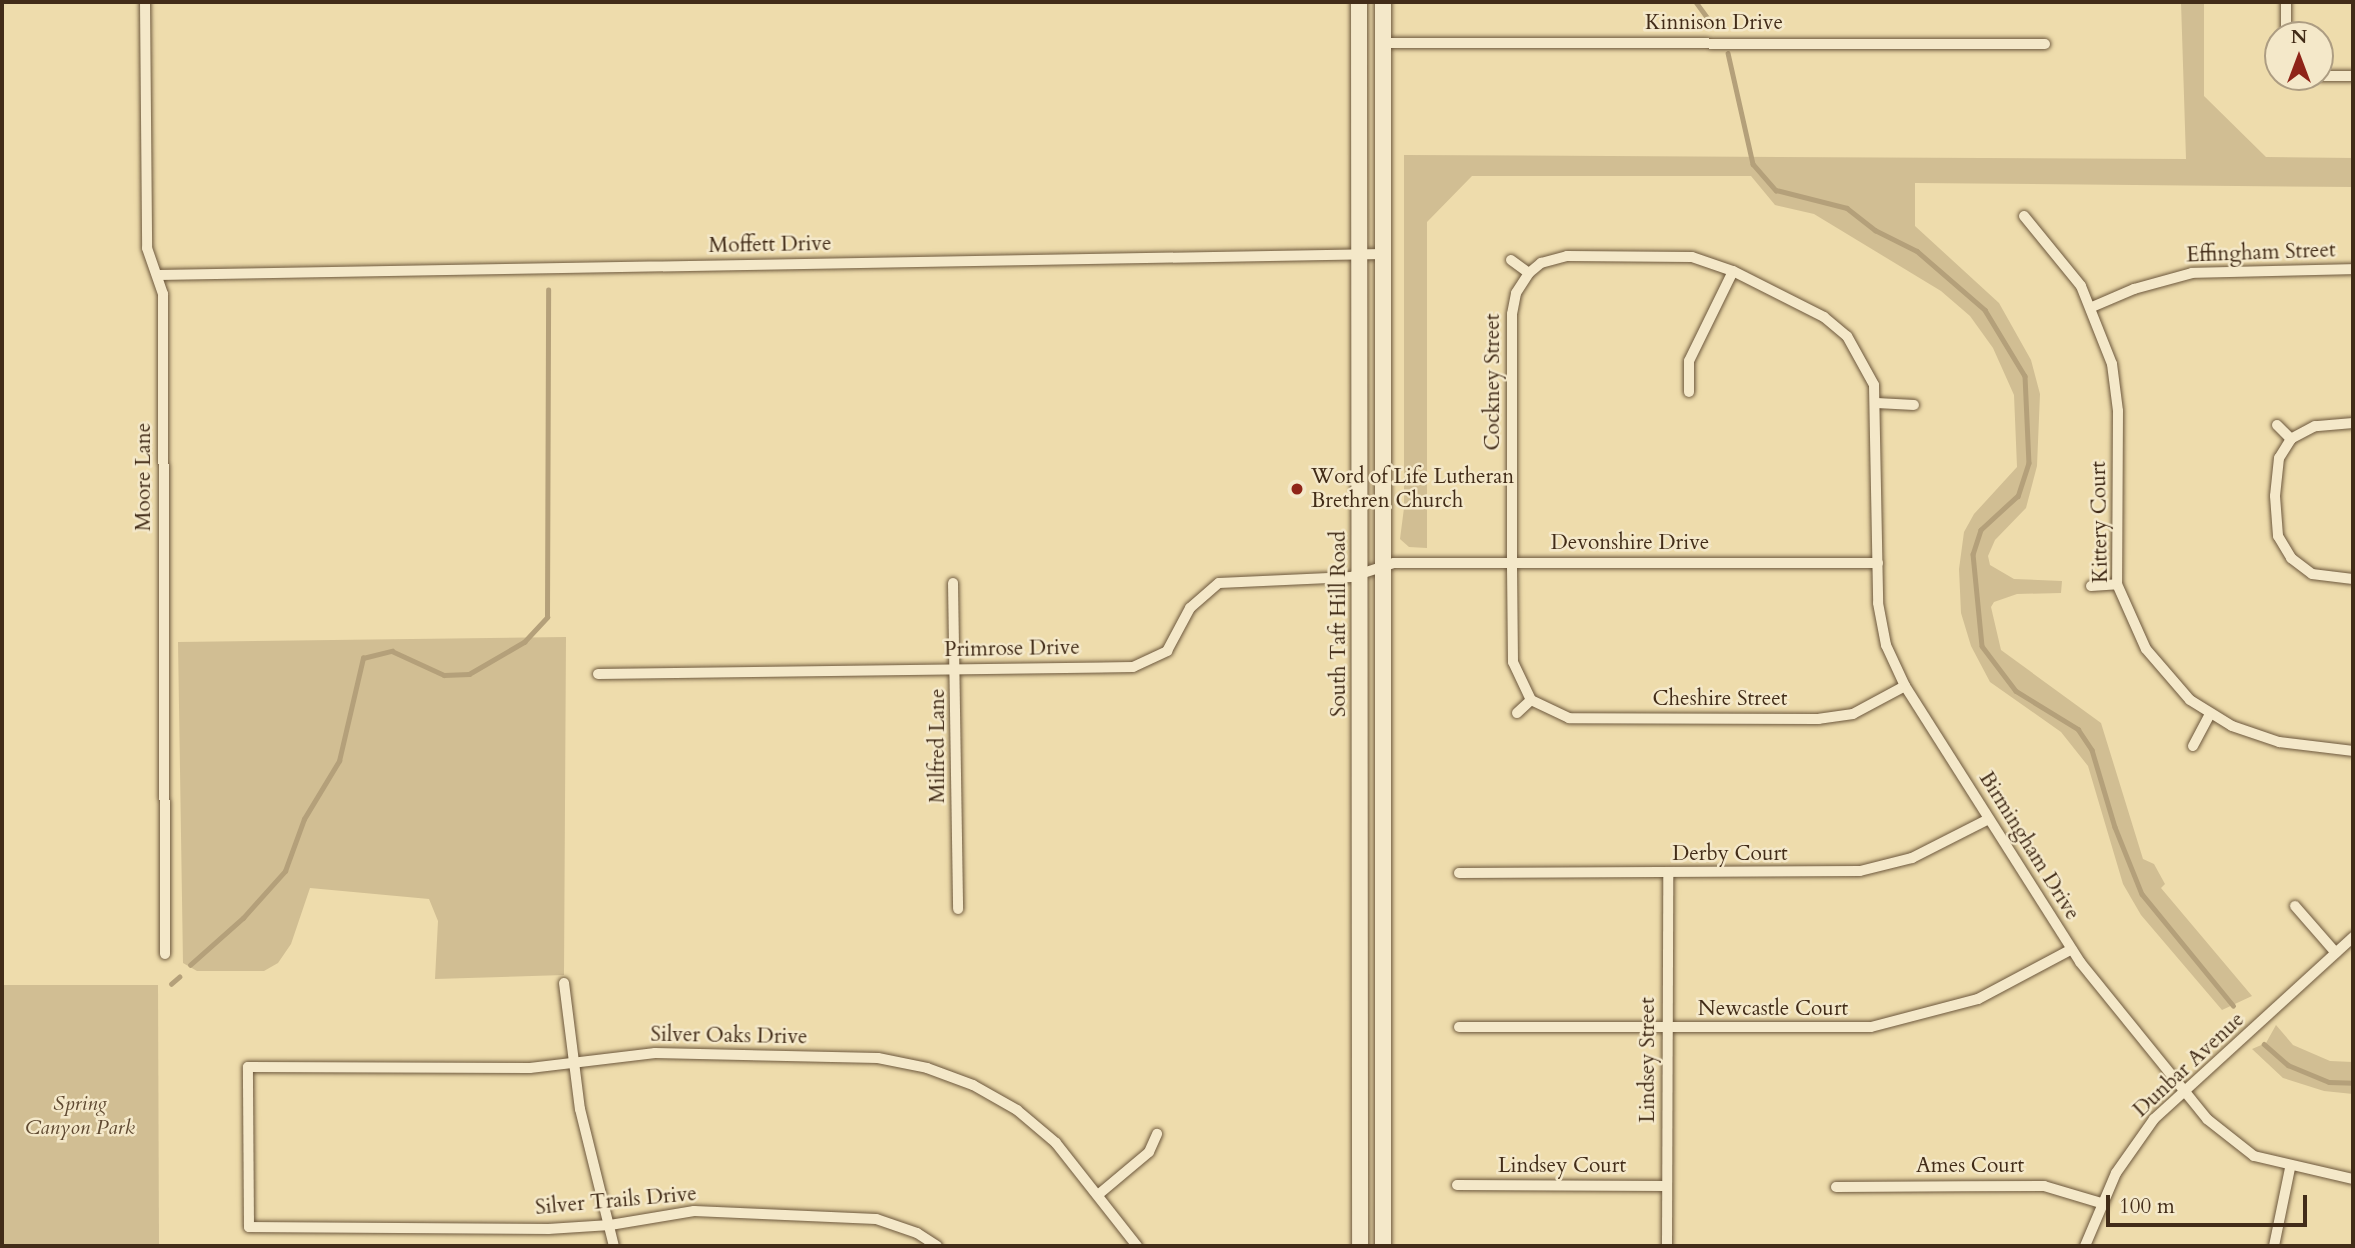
<!DOCTYPE html>
<html>
<head>
<meta charset="utf-8">
<style>
	body { margin:0 }
	#map { position:relative; width:2355px; height:1248px; overflow:hidden; background:#eedcac; font-family:Cardo,serif }
	div>[style] { position:absolute }
	.green>* { inset:0; background:#d1be93 }
	.stream>* { height:4.5px; margin:-2.25px; padding:0 2.25px; transform-origin:2.25px; border-radius:2.25px; background:#b4a07a }
	.roads { filter:drop-shadow(0 0 2px #6d583d) drop-shadow(0 0 2px #6d583d) }
	.minor>* { height:10px; margin:-5px; padding:0 5px; transform-origin:5px; border-radius:5px; background:#f4e8c9 }
	.secondary>* { height:16px; margin:-8px; padding:0 8px; transform-origin:8px; border-radius:8px; background:#f4e8c9 }
	.dots>* { width:19px; height:19px; translate:-50% -50%; box-sizing:border-box; border:4px solid #f4e8c9; border-radius:50% }
	span { translate:-50% -50%; white-space:nowrap; text-align:center; line-height:1.15; -webkit-text-stroke:5px #f4e8c9; paint-order:stroke }
	.street-label { font-size:21px; color:#422c18 }
	.poi-label { font-size:21px; color:#422c18 }
	.left { translate:0 -50%; text-align:left }
	.park-label { font-size:21px; color:#5f4931; font-style:italic }
	.frame { position:absolute; inset:0; border:4px solid #422c18; pointer-events:none }
	.north { position:absolute; left:2264px; top:21px; width:70px; height:70px; box-sizing:border-box; background:#f4e8c9; border:2px solid #ad9d82; border-radius:50%; rotate:0deg; font-size:19px; font-weight:700; line-height:28px; text-align:center; color:#422c18 }
	.north::after { content:''; display:block; margin:auto; width:24px; height:32px; background:#8f2418; clip-path:polygon(50% 0,100% 100%,50% 72%,0 100%) }
	.scale { position:absolute; left:2106px; top:1195px; width:201px; height:32px; box-sizing:border-box; border:4px solid #422c18; border-top:0; padding-left:9px; font-size:21px; line-height:24px; white-space:nowrap; color:#422c18; -webkit-text-stroke:5px #f4e8c9; paint-order:stroke }
</style>
</head>
<body>
<div id="map">
	<div class="green">
		<div style="clip-path:polygon(2181px 2px,2204px 2px,2204px 96px,2266px 157px,2353px 158px,2353px 187px,1915px 183px,1915px 226px,1999px 303px,2031px 360px,2040px 394px,2037px 466px,2026px 508px,1995px 540px,1988px 556px,1990px 565px,2014px 579px,2062px 581px,2061px 593px,2017px 594px,1994px 602px,1991px 607px,2001px 650px,2101px 723px,2143px 859px,2154px 864px,2165px 884px,2161px 888px,2252px 996px,2222px 1010px,2141px 915px,2123px 884px,2088px 766px,2061px 732px,1990px 682px,1971px 646px,1961px 613px,1959px 569px,1964px 532px,1974px 514px,2017px 467px,2014px 395px,1993px 348px,1970px 316px,1941px 291px,1814px 214px,1775px 205px,1751px 176px,1472px 176px,1427px 222px,1427px 548px,1409px 547px,1400px 539px,1404px 508px,1404px 155px,2186px 159px)"></div>
		<div style="clip-path:polygon(566px 637px,564px 975px,435px 979px,438px 921px,429px 899px,310px 888px,291px 944px,278px 963px,264px 971px,197px 971px,183px 963px,178px 642px)"></div>
		<div style="clip-path:polygon(2px 985px,158px 985px,159px 1246px,2px 1246px)"></div>
		<div style="clip-path:polygon(2276px 1025px,2293px 1045px,2330px 1061px,2353px 1062px,2353px 1094px,2324px 1091px,2283px 1078px,2252px 1049px,2266px 1043px)"></div>
	</div>
	<div class="stream">
		<div style="left:1696px;top:2px;width:26px;rotate:54deg"></div>
		<div style="left:1728px;top:53px;width:114px;rotate:77.3deg"></div>
		<div style="left:1753px;top:164px;width:35px;rotate:49deg"></div>
		<div style="left:1776px;top:190px;width:73px;rotate:14.2deg"></div>
		<div style="left:1847px;top:208px;width:36px;rotate:38deg"></div>
		<div style="left:1875px;top:230px;width:47px;rotate:26.6deg"></div>
		<div style="left:1917px;top:251px;width:90px;rotate:40.9deg"></div>
		<div style="left:1985px;top:310px;width:77px;rotate:58.8deg"></div>
		<div style="left:2025px;top:376px;width:87px;rotate:87.4deg"></div>
		<div style="left:2029px;top:463px;width:35px;rotate:108deg"></div>
		<div style="left:2018px;top:496px;width:50px;rotate:137.4deg"></div>
		<div style="left:1981px;top:530px;width:25px;rotate:108deg"></div>
		<div style="left:1973px;top:554px;width:92px;rotate:84.4deg"></div>
		<div style="left:1982px;top:646px;width:56px;rotate:52.9deg"></div>
		<div style="left:2016px;top:691px;width:73px;rotate:31.5deg"></div>
		<div style="left:2078px;top:729px;width:25px;rotate:56deg"></div>
		<div style="left:2092px;top:750px;width:80px;rotate:73.4deg"></div>
		<div style="left:2115px;top:827px;width:72px;rotate:68.1deg"></div>
		<div style="left:2142px;top:894px;width:144px;rotate:50.7deg"></div>
		<div style="left:190px;top:965px;width:71px;rotate:-41.6deg"></div>
		<div style="left:243px;top:918px;width:63px;rotate:-48.2deg"></div>
		<div style="left:285px;top:871px;width:55px;rotate:-69.9deg"></div>
		<div style="left:304px;top:819px;width:68px;rotate:-58.9deg"></div>
		<div style="left:339px;top:761px;width:106px;rotate:-76.9deg"></div>
		<div style="left:363px;top:658px;width:30px;rotate:-14deg"></div>
		<div style="left:392px;top:651px;width:57px;rotate:24.8deg"></div>
		<div style="left:444px;top:675px;width:25px;rotate:-2deg"></div>
		<div style="left:469px;top:674px;width:64px;rotate:-30.2deg"></div>
		<div style="left:524px;top:642px;width:34px;rotate:-47deg"></div>
		<div style="left:547px;top:617px;width:327px;rotate:-89.8deg"></div>
		<div style="left:171px;top:984px;width:11px;rotate:-41deg"></div>
		<div style="left:2264px;top:1044px;width:32px;rotate:41deg"></div>
		<div style="left:2288px;top:1065px;width:44px;rotate:22.5deg"></div>
		<div style="left:2329px;top:1082px;width:24px;rotate:2deg"></div>
	</div>
	<div class="roads">
		<div class="minor">
			<div style="left:145px;top:2px;width:246px;rotate:89.5deg"></div>
			<div style="left:147px;top:248px;width:49px;rotate:70.8deg"></div>
			<div style="left:163px;top:294px;width:660px;rotate:89.83deg"></div>
			<div style="left:2286px;top:35px;width:33px;rotate:-90deg"></div>
			<div style="left:1383px;top:43px;width:662px;rotate:0.09deg"></div>
			<div style="left:2320px;top:76px;width:33px"></div>
			<div style="left:2024px;top:216px;width:90px;rotate:50.8deg"></div>
			<div style="left:2081px;top:286px;width:84px;rotate:68.3deg"></div>
			<div style="left:2112px;top:364px;width:47px;rotate:82.7deg"></div>
			<div style="left:2118px;top:411px;width:173px;rotate:90.3deg"></div>
			<div style="left:2117px;top:584px;width:71px;rotate:66deg"></div>
			<div style="left:2146px;top:649px;width:67px;rotate:49.2deg"></div>
			<div style="left:2190px;top:700px;width:49px;rotate:31.8deg"></div>
			<div style="left:2232px;top:726px;width:50px;rotate:18.8deg"></div>
			<div style="left:2279px;top:742px;width:75px;rotate:6.9deg"></div>
			<div style="left:1511px;top:260px;width:22px;rotate:36deg"></div>
			<div style="left:158px;top:275px;width:1225px;rotate:-0.98deg"></div>
			<div style="left:2092px;top:307px;width:46px;rotate:-23.2deg"></div>
			<div style="left:2134px;top:289px;width:60px;rotate:-15.4deg"></div>
			<div style="left:2192px;top:273px;width:161px;rotate:-1.4deg"></div>
			<div style="left:1689px;top:392px;width:31px;rotate:-90deg"></div>
			<div style="left:1689px;top:361px;width:100px;rotate:-63.9deg"></div>
			<div style="left:1877px;top:403px;width:37px;rotate:3deg"></div>
			<div style="left:2353px;top:423px;width:38px;rotate:175deg"></div>
			<div style="left:2315px;top:426px;width:27px;rotate:152deg"></div>
			<div style="left:2291px;top:439px;width:22px;rotate:122deg"></div>
			<div style="left:2279px;top:458px;width:38px;rotate:96deg"></div>
			<div style="left:2275px;top:496px;width:40px;rotate:85.7deg"></div>
			<div style="left:2278px;top:536px;width:26px;rotate:59deg"></div>
			<div style="left:2291px;top:558px;width:26px;rotate:37deg"></div>
			<div style="left:2312px;top:574px;width:41px;rotate:7deg"></div>
			<div style="left:2277px;top:425px;width:20px;rotate:45deg"></div>
			<div style="left:953px;top:583px;width:326px;rotate:89.1deg"></div>
			<div style="left:2091px;top:586px;width:26px;rotate:-4deg"></div>
			<div style="left:598px;top:674px;width:535px;rotate:-0.75deg"></div>
			<div style="left:1133px;top:667px;width:38px;rotate:-25deg"></div>
			<div style="left:1167px;top:651px;width:49px;rotate:-61.9deg"></div>
			<div style="left:1190px;top:608px;width:38px;rotate:-41deg"></div>
			<div style="left:1219px;top:583px;width:132px;rotate:-2.6deg"></div>
			<div style="left:1351px;top:577px;width:45px;rotate:-18deg"></div>
			<div style="left:1394px;top:563px;width:484px"></div>
			<div style="left:1905px;top:686px;width:59px;rotate:151.7deg"></div>
			<div style="left:1853px;top:714px;width:34px;rotate:172deg"></div>
			<div style="left:1819px;top:719px;width:250px;rotate:-179.8deg"></div>
			<div style="left:1569px;top:718px;width:42px;rotate:-154.7deg"></div>
			<div style="left:1531px;top:700px;width:42px;rotate:-115.3deg"></div>
			<div style="left:1513px;top:662px;width:100px;rotate:-90.6deg"></div>
			<div style="left:1512px;top:562px;width:248px;rotate:-90deg"></div>
			<div style="left:1512px;top:314px;width:21px;rotate:-79deg"></div>
			<div style="left:1516px;top:293px;width:24px;rotate:-57deg"></div>
			<div style="left:1529px;top:273px;width:16px;rotate:-40deg"></div>
			<div style="left:1541px;top:263px;width:27px;rotate:-15deg"></div>
			<div style="left:1567px;top:256px;width:125px;rotate:0.5deg"></div>
			<div style="left:1692px;top:257px;width:43px;rotate:18.9deg"></div>
			<div style="left:1733px;top:271px;width:102px;rotate:26.8deg"></div>
			<div style="left:1824px;top:317px;width:30px;rotate:40deg"></div>
			<div style="left:1847px;top:336px;width:56px;rotate:61.1deg"></div>
			<div style="left:1874px;top:385px;width:218px;rotate:88.9deg"></div>
			<div style="left:1878px;top:603px;width:43px;rotate:79.2deg"></div>
			<div style="left:1886px;top:645px;width:45px;rotate:65.1deg"></div>
			<div style="left:1905px;top:686px;width:327px;rotate:57.6deg"></div>
			<div style="left:2080px;top:962px;width:202px;rotate:51deg"></div>
			<div style="left:2207px;top:1119px;width:60px;rotate:38.2deg"></div>
			<div style="left:2254px;top:1156px;width:102px;rotate:13.1deg"></div>
			<div style="left:1517px;top:713px;width:19px;rotate:-43deg"></div>
			<div style="left:2193px;top:746px;width:36px;rotate:-62deg"></div>
			<div style="left:1459px;top:873px;width:401px;rotate:-0.3deg"></div>
			<div style="left:1860px;top:871px;width:54px;rotate:-14deg"></div>
			<div style="left:1912px;top:858px;width:86px;rotate:-26.9deg"></div>
			<div style="left:2295px;top:906px;width:62px;rotate:48.9deg"></div>
			<div style="left:564px;top:983px;width:127px;rotate:82.8deg"></div>
			<div style="left:580px;top:1109px;width:141px;rotate:76.1deg"></div>
			<div style="left:1459px;top:1027px;width:412px"></div>
			<div style="left:1871px;top:1027px;width:111px;rotate:-14.7deg"></div>
			<div style="left:1978px;top:999px;width:106px;rotate:-28deg"></div>
			<div style="left:1457px;top:1185px;width:210px;rotate:0.3deg"></div>
			<div style="left:1836px;top:1187px;width:208px;rotate:-0.3deg"></div>
			<div style="left:2044px;top:1186px;width:59px;rotate:16.6deg"></div>
			<div style="left:1099px;top:1194px;width:65px;rotate:-40deg"></div>
			<div style="left:1149px;top:1152px;width:20px;rotate:-66deg"></div>
			<div style="left:937px;top:1246px;width:24px;rotate:-147deg"></div>
			<div style="left:917px;top:1233px;width:43px;rotate:-161.1deg"></div>
			<div style="left:876px;top:1219px;width:182px;rotate:-177.5deg"></div>
			<div style="left:694px;top:1211px;width:85px;rotate:170.5deg"></div>
			<div style="left:610px;top:1225px;width:62px;rotate:176.3deg"></div>
			<div style="left:548px;top:1229px;width:299px;rotate:-179.6deg"></div>
			<div style="left:249px;top:1227px;width:160px;rotate:-90.4deg"></div>
			<div style="left:248px;top:1067px;width:282px;rotate:0.2deg"></div>
			<div style="left:530px;top:1068px;width:126px;rotate:-6.8deg"></div>
			<div style="left:655px;top:1053px;width:223px;rotate:1.3deg"></div>
			<div style="left:878px;top:1058px;width:50px;rotate:11.5deg"></div>
			<div style="left:927px;top:1068px;width:49px;rotate:20.3deg"></div>
			<div style="left:973px;top:1085px;width:51px;rotate:29.6deg"></div>
			<div style="left:1017px;top:1110px;width:51px;rotate:40.2deg"></div>
			<div style="left:1056px;top:1143px;width:131px;rotate:51.8deg"></div>
			<div style="left:1667px;top:1246px;width:373px;rotate:-89.8deg"></div>
			<div style="left:2085px;top:1246px;width:79px;rotate:-67deg"></div>
			<div style="left:2116px;top:1173px;width:66px;rotate:-54.9deg"></div>
			<div style="left:2154px;top:1119px;width:270px;rotate:-42.4deg"></div>
			<div style="left:2274px;top:1246px;width:80px;rotate:-78.4deg"></div>
		</div>
		<div class="secondary">
			<div style="left:1359px;top:2px;width:1244px;rotate:89.95deg"></div>
			<div style="left:1383px;top:2px;width:1244px;rotate:90deg"></div>
		</div>
	</div>
	<div class="dots">
		<div style="left:1297px;top:489px;background:#8f2418"></div>
	</div>
	<div class="street-label">
		<span style="left:1714px;top:23px">Kinnison Drive</span>
		<span style="left:770px;top:245px;rotate:-1deg">Moffett Drive</span>
		<span style="left:2261px;top:253px;rotate:-2deg">Effingham Street</span>
		<span style="left:1493px;top:382px;rotate:-90deg">Cockney Street</span>
		<span style="left:144px;top:477px;rotate:-90deg">Moore Lane</span>
		<span style="left:2100px;top:522px;rotate:-91deg">Kittery Court</span>
		<span style="left:1630px;top:543px">Devonshire Drive</span>
		<span style="left:1339px;top:624px;rotate:-90deg">South Taft Hill Road</span>
		<span style="left:1012px;top:649px;rotate:-1deg">Primrose Drive</span>
		<span style="left:1720px;top:699px">Cheshire Street</span>
		<span style="left:938px;top:746px;rotate:-90deg">Milfred Lane</span>
		<span style="left:2029px;top:846px;rotate:58deg">Birmingham Drive</span>
		<span style="left:1730px;top:854px">Derby Court</span>
		<span style="left:1773px;top:1009px">Newcastle Court</span>
		<span style="left:729px;top:1036px;rotate:1deg">Silver Oaks Drive</span>
		<span style="left:1648px;top:1060px;rotate:-90deg">Lindsey Street</span>
		<span style="left:2189px;top:1065px;rotate:-43deg">Dunbar Avenue</span>
		<span style="left:1562px;top:1166px">Lindsey Court</span>
		<span style="left:1970px;top:1166px">Ames Court</span>
		<span style="left:616px;top:1201px;rotate:-5deg">Silver Trails Drive</span>
	</div>
	<div class="poi-label">
		<span class="left" style="left:1311px;top:489px">Word of Life Lutheran<br>Brethren Church</span>
	</div>
	<div class="park-label">
		<span style="left:80px;top:1116px">Spring<br>Canyon Park</span>
	</div>
	<div class="frame"></div>
	<div class="north">N</div>
	<div class="scale">100 m</div>
</div>
</body>
</html>
